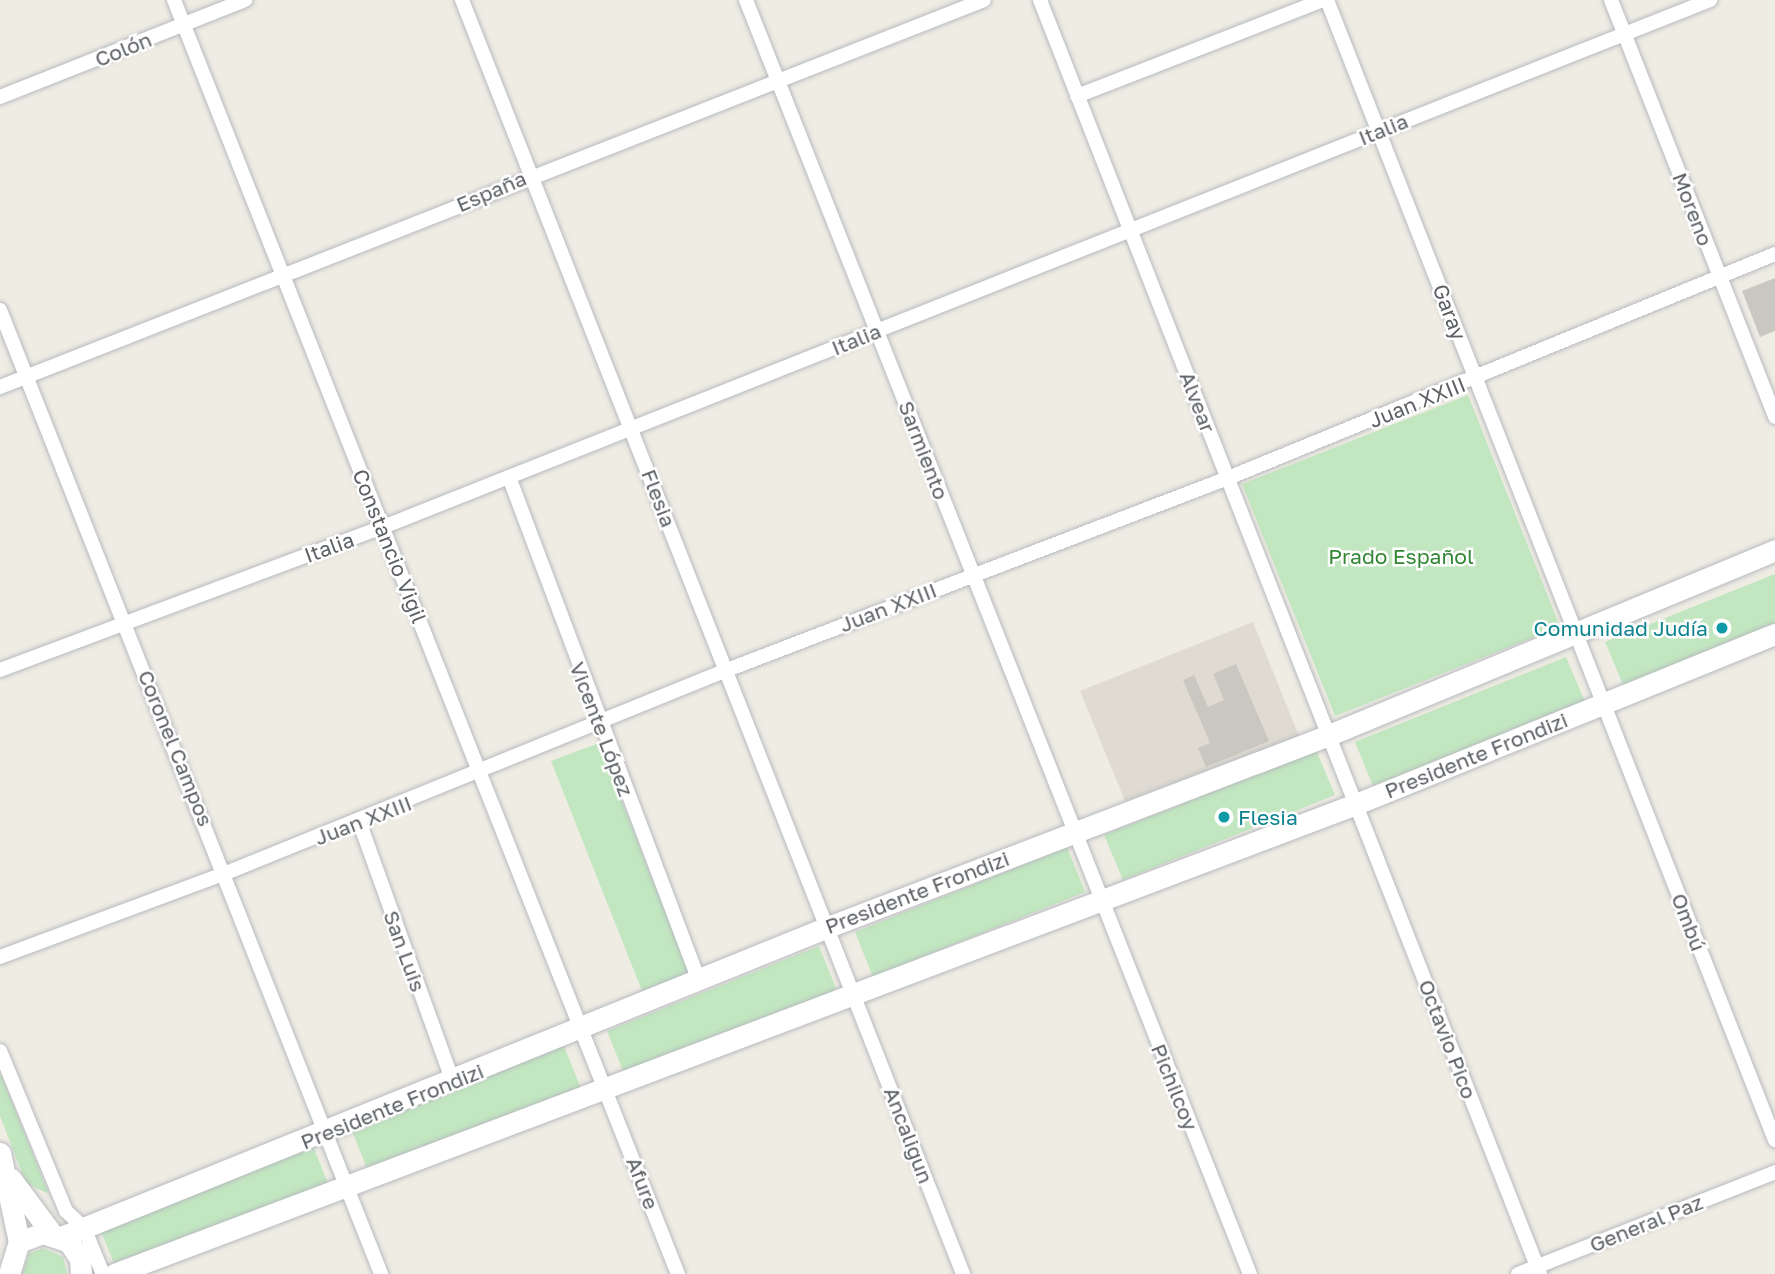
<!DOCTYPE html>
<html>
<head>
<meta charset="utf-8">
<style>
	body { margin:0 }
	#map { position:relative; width:1775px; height:1274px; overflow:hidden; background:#efece4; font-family:"Golos Text",sans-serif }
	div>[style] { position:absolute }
	.education>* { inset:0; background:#dfdbd2 }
	.green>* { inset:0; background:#c2e7c0 }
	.building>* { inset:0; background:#cac7c1 }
	.roads { filter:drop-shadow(0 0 2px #b7babf) drop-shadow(0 0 2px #b7babf) }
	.minor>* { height:14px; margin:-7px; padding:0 7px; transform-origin:7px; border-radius:7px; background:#fff }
	.secondary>* { height:21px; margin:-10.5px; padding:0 10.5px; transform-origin:10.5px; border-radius:10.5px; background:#fff }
	.dots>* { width:19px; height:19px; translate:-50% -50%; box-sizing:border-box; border:4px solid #fff; border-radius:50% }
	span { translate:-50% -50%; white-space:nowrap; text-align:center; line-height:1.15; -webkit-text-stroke:5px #fff; paint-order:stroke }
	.street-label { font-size:21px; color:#5c6065 }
	.park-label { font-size:21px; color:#338633 }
	.culture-label { font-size:21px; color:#0d838f }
	.right { translate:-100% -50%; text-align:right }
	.left { translate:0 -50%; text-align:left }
</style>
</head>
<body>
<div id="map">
	<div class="education">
		<div style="clip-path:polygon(1253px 622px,1299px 736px,1125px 801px,1080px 691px)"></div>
	</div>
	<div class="green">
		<div style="clip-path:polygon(1468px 395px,1560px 627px,1335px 716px,1242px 484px)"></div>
		<div style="clip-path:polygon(1775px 574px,1775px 626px,1624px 687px,1605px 642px)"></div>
		<div style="clip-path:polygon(1566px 657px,1585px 702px,1373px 786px,1355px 742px)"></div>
		<div style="clip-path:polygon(599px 743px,691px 977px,644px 996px,551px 761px)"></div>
		<div style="clip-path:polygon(1316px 750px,1335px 795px,1123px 880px,1104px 835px)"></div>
		<div style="clip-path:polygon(1067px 847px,1085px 892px,873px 977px,855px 932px)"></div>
		<div style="clip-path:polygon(819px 946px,837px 991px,625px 1076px,607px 1031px)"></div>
		<div style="clip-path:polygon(564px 1046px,582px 1091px,370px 1176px,352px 1131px)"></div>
		<div style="clip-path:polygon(0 1072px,49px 1194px,26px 1183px,0 1116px)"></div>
		<div style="clip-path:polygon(311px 1141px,329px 1186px,117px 1271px,99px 1226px)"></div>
		<div style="clip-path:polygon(43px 1248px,63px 1257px,67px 1274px,22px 1274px,29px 1254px)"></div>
	</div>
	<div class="building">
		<div style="clip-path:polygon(1775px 278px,1775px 331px,1760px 337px,1742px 291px)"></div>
		<div style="clip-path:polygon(1236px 664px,1269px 741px,1206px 767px,1198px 748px,1210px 743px,1183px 680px,1194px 675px,1208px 707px,1224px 700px,1213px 674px)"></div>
	</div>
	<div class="roads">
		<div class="minor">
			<div style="left:174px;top:0;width:1370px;rotate:68.42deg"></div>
			<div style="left:462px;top:0;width:1369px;rotate:68.53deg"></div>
			<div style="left:746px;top:0;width:1370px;rotate:68.42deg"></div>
			<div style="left:1040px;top:0;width:1369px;rotate:68.57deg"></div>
			<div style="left:1327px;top:0;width:1225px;rotate:68.55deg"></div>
			<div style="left:1611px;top:0;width:448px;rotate:68.5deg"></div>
			<div style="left:1077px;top:96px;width:264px;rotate:-21.3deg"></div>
			<div style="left:0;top:97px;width:264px;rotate:-21.6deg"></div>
			<div style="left:0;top:310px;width:1037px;rotate:68.43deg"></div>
			<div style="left:0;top:387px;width:1057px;rotate:-21.47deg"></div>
			<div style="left:509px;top:477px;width:539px;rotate:69.34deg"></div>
			<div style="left:0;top:670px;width:409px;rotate:-20.5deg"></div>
			<div style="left:383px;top:527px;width:1428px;rotate:-21.66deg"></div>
			<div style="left:359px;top:821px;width:275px;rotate:70.2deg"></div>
			<div style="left:0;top:957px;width:241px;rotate:-20.4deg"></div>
			<div style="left:226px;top:873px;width:541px;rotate:-22.06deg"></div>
			<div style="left:727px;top:670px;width:537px;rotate:-20.97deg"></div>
			<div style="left:1228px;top:478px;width:591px;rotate:-22.27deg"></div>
			<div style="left:0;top:1051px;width:173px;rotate:67.6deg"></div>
			<div style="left:66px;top:1211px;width:25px;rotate:43deg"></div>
			<div style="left:84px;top:1228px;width:50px;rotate:67.6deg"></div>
			<div style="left:1518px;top:1274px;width:277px;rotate:-21.6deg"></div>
		</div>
		<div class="secondary">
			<div style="left:0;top:1153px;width:91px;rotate:77.9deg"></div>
			<div style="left:11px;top:1179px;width:69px;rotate:53.3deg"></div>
			<div style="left:61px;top:1237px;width:827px;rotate:-22.01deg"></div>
			<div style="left:828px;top:927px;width:537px;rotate:-20.97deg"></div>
			<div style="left:1329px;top:735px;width:483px;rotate:-22.5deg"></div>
			<div style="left:9px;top:1274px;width:34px;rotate:-73deg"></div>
			<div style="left:19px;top:1242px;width:26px;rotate:-21deg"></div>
			<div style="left:43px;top:1233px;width:28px;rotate:19deg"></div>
			<div style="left:69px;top:1242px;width:20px;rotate:57deg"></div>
			<div style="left:80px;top:1259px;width:15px;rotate:86deg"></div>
			<div style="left:114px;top:1274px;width:1328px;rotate:-20.73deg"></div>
			<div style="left:1356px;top:804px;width:452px;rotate:-22.1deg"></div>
		</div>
	</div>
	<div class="dots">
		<div style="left:1722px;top:628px;background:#0f9aa8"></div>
		<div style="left:1224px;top:817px;background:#0f9aa8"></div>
	</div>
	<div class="street-label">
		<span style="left:123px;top:49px;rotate:-22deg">Colón</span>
		<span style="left:1383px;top:129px;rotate:-22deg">Italia</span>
		<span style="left:491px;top:191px;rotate:-23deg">España</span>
		<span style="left:1693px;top:209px;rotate:69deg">Moreno</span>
		<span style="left:1450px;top:312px;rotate:69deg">Garay</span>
		<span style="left:856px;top:339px;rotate:-22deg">Italia</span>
		<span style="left:1198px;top:402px;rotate:69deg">Alvear</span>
		<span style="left:1417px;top:402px;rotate:-22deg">Juan XXIII</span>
		<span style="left:924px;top:450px;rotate:69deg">Sarmiento</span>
		<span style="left:659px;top:498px;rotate:69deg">Flesia</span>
		<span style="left:390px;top:546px;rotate:68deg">Constancio Vigil</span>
		<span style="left:329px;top:547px;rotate:-20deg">Italia</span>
		<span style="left:888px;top:607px;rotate:-21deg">Juan XXIII</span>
		<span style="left:602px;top:729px;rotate:69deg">Vicente López</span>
		<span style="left:176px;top:748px;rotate:68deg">Coronel Campos</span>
		<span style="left:1476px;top:755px;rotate:-22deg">Presidente Frondizi</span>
		<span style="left:363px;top:820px;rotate:-21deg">Juan XXIII</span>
		<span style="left:917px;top:892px;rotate:-21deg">Presidente Frondizi</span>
		<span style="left:1689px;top:922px;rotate:69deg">Ombú</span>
		<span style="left:405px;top:951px;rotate:70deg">San Luis</span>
		<span style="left:1448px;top:1039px;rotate:69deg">Octavio Pico</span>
		<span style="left:1175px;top:1087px;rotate:68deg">Pichilcoy</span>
		<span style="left:392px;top:1106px;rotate:-22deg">Presidente Frondizi</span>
		<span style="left:909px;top:1135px;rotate:69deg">Ancaligun</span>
		<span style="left:643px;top:1183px;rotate:69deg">Afure</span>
		<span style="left:1646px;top:1223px;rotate:-22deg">General Paz</span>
	</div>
	<div class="park-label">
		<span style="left:1401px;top:556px">Prado Español</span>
	</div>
	<div class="culture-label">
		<span class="right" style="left:1708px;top:628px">Comunidad Judía</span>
		<span class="left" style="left:1238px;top:817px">Flesia</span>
	</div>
</div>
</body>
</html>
